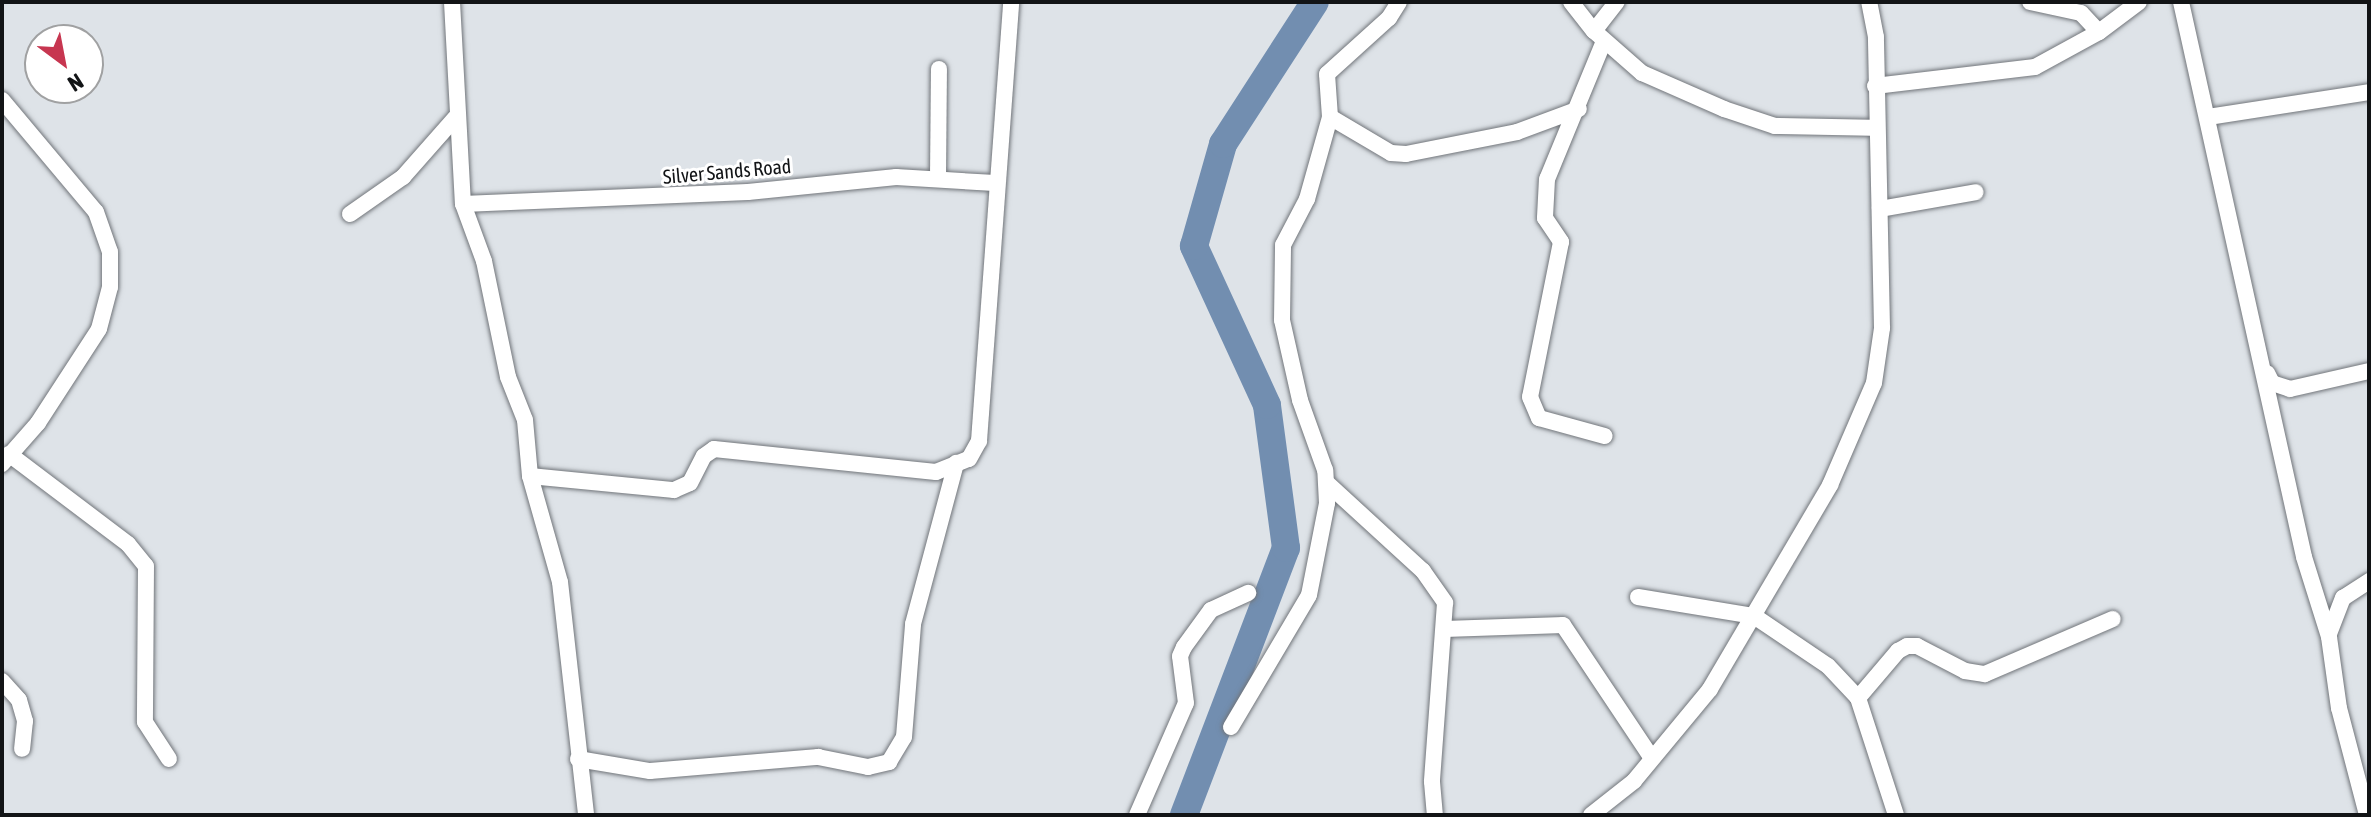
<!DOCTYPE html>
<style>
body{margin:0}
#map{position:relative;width:2371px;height:817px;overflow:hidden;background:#dee3e8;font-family:"Asap Condensed",sans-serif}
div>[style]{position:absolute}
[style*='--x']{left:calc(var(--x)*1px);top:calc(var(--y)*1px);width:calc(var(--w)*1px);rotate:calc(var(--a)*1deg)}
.river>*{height:28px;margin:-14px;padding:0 14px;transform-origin:14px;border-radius:14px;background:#728eb0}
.roads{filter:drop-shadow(0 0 2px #71757a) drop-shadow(0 0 2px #71757a)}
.minor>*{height:16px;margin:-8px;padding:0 8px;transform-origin:8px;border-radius:8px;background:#fff}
span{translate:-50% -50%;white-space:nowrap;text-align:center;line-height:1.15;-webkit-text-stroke:6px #fff;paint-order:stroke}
.street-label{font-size:20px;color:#121416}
.frame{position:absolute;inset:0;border:4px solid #121416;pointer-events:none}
.north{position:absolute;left:24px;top:24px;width:80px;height:80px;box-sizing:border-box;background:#fff;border:2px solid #a0a1a2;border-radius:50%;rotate:148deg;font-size:22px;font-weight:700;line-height:32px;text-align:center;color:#121416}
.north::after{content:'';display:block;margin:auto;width:28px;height:36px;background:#c73650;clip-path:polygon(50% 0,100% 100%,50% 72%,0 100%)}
</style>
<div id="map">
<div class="river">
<div style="--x:1184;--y:815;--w:286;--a:-69.1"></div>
<div style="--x:1286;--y:548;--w:144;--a:-97.6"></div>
<div style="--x:1267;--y:405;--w:175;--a:-114.7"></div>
<div style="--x:1194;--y:246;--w:106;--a:-74.1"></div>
<div style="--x:1223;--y:144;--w:169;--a:-57.1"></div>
</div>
<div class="roads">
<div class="minor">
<div style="--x:452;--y:2;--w:202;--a:86.9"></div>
<div style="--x:463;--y:204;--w:61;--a:69.8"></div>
<div style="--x:484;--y:261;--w:118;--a:78.3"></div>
<div style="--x:508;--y:377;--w:46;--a:68.4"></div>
<div style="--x:525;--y:420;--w:56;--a:84.9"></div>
<div style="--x:530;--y:476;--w:110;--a:74.2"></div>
<div style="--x:560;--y:582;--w:234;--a:83.6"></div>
<div style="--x:1571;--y:2;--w:37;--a:52"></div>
<div style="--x:1594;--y:31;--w:64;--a:41.2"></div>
<div style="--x:1642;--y:73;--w:90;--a:23.7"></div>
<div style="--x:1724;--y:109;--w:54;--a:18.4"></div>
<div style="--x:1775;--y:126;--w:101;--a:1.1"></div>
<div style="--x:2030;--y:2;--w:52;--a:12.2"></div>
<div style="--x:2081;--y:13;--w:26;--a:47"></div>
<div style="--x:2181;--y:2;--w:568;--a:77.5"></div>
<div style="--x:2304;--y:557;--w:84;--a:72.6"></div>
<div style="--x:2329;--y:637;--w:72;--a:82"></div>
<div style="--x:2339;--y:708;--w:111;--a:75.3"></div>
<div style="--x:1594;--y:31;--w:37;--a:-52"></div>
<div style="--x:1604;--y:41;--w:149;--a:112.4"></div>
<div style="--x:1547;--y:179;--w:39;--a:93"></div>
<div style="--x:1545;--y:218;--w:29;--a:56"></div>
<div style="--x:1561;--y:242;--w:158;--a:101.3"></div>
<div style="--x:1530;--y:397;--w:23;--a:67"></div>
<div style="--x:1539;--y:418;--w:68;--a:15.3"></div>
<div style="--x:1875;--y:86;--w:161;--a:-6.8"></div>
<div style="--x:2035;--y:67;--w:73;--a:-28.7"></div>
<div style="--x:2099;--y:32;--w:50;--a:-36.9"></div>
<div style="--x:2;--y:100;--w:146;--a:50"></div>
<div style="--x:96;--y:212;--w:42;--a:70.7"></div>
<div style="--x:110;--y:252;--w:35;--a:90"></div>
<div style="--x:110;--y:287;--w:43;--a:104.7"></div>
<div style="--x:99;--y:329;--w:112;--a:123"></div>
<div style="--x:38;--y:423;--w:55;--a:131.3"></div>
<div style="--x:1330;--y:117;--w:71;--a:30.5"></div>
<div style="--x:1391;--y:153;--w:15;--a:4"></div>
<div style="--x:1406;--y:154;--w:113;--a:-11.2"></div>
<div style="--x:1517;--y:132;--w:66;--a:-20.4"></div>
<div style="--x:2208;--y:117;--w:163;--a:-8.8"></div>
<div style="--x:938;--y:178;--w:109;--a:-89.5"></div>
<div style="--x:463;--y:204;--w:285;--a:-2.4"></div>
<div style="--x:748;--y:192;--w:149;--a:-5.8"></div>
<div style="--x:896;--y:177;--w:99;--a:3.5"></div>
<div style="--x:1880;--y:209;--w:97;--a:-10"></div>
<div style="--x:350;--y:214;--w:65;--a:-34.9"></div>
<div style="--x:403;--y:177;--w:79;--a:-48.6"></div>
<div style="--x:2267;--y:373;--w:11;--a:63"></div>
<div style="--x:2272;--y:383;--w:19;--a:18"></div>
<div style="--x:2290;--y:389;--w:81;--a:-12.8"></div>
<div style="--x:9;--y:454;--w:149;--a:37.1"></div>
<div style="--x:128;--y:544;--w:28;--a:51"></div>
<div style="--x:146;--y:566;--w:156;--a:90.4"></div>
<div style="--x:145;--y:722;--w:44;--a:57"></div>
<div style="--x:530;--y:476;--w:145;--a:5.6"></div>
<div style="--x:674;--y:490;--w:17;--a:-24"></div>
<div style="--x:690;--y:483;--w:30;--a:-63"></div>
<div style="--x:704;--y:456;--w:12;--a:-35"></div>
<div style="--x:714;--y:449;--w:223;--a:5.9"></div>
<div style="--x:936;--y:472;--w:35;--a:-22"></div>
<div style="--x:969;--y:459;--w:21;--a:-61"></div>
<div style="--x:979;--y:441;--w:440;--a:-85.8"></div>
<div style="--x:1328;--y:484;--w:129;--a:42.5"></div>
<div style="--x:1423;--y:571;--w:39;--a:55"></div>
<div style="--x:1445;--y:603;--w:179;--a:94.2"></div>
<div style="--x:1432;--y:782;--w:33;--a:85"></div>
<div style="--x:1638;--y:597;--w:118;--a:9.3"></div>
<div style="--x:1754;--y:616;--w:89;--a:34"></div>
<div style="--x:1828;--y:666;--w:44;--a:46.8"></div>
<div style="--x:1858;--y:698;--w:123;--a:72"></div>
<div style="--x:1445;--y:629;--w:118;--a:-1.9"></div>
<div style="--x:1563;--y:625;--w:159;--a:56.3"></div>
<div style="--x:2329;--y:634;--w:39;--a:-69"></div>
<div style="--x:2343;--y:598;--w:31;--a:-33"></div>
<div style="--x:2;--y:681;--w:25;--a:48"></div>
<div style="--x:19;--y:700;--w:22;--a:74"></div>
<div style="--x:25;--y:721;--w:28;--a:96"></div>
<div style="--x:1858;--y:698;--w:62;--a:-49.6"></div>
<div style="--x:1898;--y:651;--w:10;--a:-29"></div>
<div style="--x:1907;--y:646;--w:10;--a:0"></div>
<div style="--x:1917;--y:646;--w:54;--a:27.5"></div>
<div style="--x:1965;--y:671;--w:20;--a:9"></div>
<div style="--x:1985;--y:674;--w:139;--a:-23.3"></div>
<div style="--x:1231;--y:727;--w:153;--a:-59.4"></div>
<div style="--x:1309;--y:595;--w:94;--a:-78.9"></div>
<div style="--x:1327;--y:503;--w:33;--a:-93"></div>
<div style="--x:1325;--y:470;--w:74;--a:-109.7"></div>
<div style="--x:1300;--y:400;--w:82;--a:-102.7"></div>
<div style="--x:1282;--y:320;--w:75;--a:-89.2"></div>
<div style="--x:1283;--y:245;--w:52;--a:-62.4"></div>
<div style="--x:1307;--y:199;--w:85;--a:-74.3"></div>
<div style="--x:1330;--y:117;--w:43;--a:-94"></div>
<div style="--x:1327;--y:74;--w:84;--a:-42.1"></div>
<div style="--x:1389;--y:18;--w:19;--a:-58"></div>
<div style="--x:578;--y:759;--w:73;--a:9.5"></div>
<div style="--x:650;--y:771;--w:169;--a:-4.8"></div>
<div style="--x:818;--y:757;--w:51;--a:11.3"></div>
<div style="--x:868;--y:767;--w:22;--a:-13"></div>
<div style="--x:889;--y:762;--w:29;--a:-59"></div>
<div style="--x:904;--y:737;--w:113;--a:-85.4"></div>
<div style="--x:913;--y:624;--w:167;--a:-75"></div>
<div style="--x:1137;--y:815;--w:122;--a:-66.4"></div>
<div style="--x:1186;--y:703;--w:47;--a:-97.3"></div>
<div style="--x:1180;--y:656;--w:10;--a:-66"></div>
<div style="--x:1184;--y:647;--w:46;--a:-53.9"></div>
<div style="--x:1211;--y:610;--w:41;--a:-24.7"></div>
<div style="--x:1591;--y:815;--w:55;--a:-38.3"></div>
<div style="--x:1634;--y:781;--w:119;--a:-50.4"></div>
<div style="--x:1710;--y:689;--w:237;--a:-59.5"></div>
<div style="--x:1830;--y:485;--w:111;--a:-66.7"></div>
<div style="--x:1874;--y:383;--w:56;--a:-81.7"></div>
<div style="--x:1882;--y:328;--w:291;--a:-91.2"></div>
<div style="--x:1876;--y:37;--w:36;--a:-101"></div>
</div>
</div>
<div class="street-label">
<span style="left:727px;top:171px;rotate:-5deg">Silver Sands Road</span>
</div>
<div class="frame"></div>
<div class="north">N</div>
</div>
